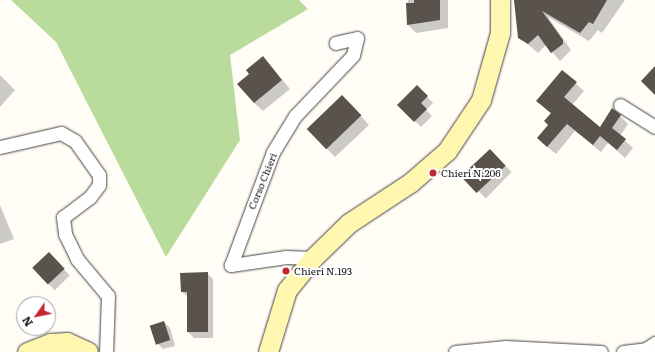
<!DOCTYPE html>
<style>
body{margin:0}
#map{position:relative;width:655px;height:352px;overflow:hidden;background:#fffdf5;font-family:Literata,serif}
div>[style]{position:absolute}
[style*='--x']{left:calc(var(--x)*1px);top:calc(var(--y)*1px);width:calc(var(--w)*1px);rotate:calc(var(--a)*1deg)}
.forest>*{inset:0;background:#b9dc9c}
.shadow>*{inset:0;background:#0003;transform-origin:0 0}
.building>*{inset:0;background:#5a524d;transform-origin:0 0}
.roads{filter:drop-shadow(0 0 1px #444) drop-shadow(0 0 1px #444)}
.street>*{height:13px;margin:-6.5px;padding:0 6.5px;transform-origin:6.5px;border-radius:6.5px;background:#fff}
.secondary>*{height:19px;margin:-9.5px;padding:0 9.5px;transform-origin:9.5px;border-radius:9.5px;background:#fff6b0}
.dots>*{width:11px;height:11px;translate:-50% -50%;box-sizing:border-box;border:2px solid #fff;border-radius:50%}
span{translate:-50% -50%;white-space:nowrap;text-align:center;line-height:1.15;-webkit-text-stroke:4px #fff;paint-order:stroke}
.poi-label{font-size:10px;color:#111}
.left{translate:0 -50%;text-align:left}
.street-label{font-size:10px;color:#111}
.north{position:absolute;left:16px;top:296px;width:40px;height:40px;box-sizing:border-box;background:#fff;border:1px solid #a0a0a0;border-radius:50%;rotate:237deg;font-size:11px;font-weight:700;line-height:16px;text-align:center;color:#111}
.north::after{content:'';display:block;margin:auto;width:14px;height:18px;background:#c4262e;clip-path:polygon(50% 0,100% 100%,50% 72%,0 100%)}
</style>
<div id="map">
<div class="forest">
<div style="clip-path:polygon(11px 0,299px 0,308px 9px,230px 55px,240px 140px,166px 257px,56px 42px)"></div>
</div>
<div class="shadow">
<div style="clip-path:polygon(408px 0,448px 0,448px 28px,416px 33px,408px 25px)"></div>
<div style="clip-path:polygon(514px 0,625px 0,602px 33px,598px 30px,589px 41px,548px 17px,571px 50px,560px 61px,546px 45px,538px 53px,519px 37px)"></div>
<div style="clip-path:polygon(263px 57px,290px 89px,263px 111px,254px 103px,250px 74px)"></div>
<div style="clip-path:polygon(562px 71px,584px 91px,572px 105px,600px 128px,620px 116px,628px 124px,620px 136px,633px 148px,625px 158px,608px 143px,601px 152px,575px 131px,556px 154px,546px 146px,551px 114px,538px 101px)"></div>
<div style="clip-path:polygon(0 75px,15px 90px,0 107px)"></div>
<div style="clip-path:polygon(417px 87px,433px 103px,426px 110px,432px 116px,421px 127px,399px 105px)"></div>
<div style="clip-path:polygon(351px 105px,369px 125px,335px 157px,308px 129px)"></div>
<div style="left:490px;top:151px;width:30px;height:37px;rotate:44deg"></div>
<div style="clip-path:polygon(0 205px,14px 239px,0 244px)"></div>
<div style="left:49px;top:254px;width:30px;height:21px;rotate:46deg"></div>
<div style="clip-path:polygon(207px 273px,213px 279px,213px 338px,194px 338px,188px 332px,188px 297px,182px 292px)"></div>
<div style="clip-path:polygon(164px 322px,170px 328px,175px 346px,163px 349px,157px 343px)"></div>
</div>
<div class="building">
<div style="clip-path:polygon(414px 0,440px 0,440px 20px,407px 25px,406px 3px,414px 3px)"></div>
<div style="clip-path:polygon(514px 0,607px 0,593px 24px,589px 22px,580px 33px,542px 11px,563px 40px,563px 44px,551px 53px,538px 35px,528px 44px,518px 38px)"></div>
<div style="clip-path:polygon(263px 56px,282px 80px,254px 103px,237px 84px,249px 74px,246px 70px)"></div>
<div style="clip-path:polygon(655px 66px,655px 95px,641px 81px)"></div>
<div style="clip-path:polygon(562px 70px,577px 82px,564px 97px,600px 127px,612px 108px,621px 115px,612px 128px,626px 139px,617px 150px,600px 136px,593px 145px,567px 124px,547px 147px,537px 138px,548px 125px,544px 121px,551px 113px,536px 101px)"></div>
<div style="clip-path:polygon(417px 85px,428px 96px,421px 103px,427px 109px,414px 122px,397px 105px)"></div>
<div style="left:342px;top:95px;width:28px;height:49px;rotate:46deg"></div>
<div style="left:490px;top:149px;width:23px;height:40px;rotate:47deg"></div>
<div style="left:49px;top:252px;width:23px;height:23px;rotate:47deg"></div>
<div style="clip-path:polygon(208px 272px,208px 332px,187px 332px,187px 292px,181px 292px,180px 273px)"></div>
<div style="left:164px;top:321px;width:20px;height:15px;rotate:72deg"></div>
</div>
<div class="roads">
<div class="street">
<div style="--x:620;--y:105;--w:41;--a:32.2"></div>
<div style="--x:0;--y:147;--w:63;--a:-12.9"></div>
<div style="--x:61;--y:133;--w:16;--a:30"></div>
<div style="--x:75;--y:141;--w:42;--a:54.8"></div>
<div style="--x:99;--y:175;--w:10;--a:90"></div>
<div style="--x:99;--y:185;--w:15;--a:127"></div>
<div style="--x:90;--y:197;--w:34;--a:143"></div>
<div style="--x:63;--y:217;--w:17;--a:83"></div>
<div style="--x:65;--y:234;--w:28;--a:64"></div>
<div style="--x:77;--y:259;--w:48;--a:50"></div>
<div style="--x:108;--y:296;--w:56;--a:92"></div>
<div style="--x:313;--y:258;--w:27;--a:-178"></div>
<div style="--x:286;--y:257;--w:56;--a:171.7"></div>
<div style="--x:231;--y:265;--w:121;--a:-69.6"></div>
<div style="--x:273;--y:152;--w:42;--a:-58.6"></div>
<div style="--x:295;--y:116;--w:84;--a:-46.4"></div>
<div style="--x:353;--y:55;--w:17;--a:-77"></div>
<div style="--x:357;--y:38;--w:22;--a:167"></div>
<div style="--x:455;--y:352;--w:51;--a:-5.6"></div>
<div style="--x:506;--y:347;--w:95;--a:3"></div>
<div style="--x:623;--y:352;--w:23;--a:-7"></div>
<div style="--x:646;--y:349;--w:11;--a:-34"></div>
</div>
<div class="secondary">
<div style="--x:27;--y:352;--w:26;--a:-21"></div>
<div style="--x:51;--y:343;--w:16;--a:-4"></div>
<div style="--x:67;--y:342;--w:23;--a:25"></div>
<div style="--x:268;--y:352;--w:65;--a:-73"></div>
<div style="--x:287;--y:290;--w:41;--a:-50.9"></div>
<div style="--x:313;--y:258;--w:50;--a:-44.2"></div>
<div style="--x:349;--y:223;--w:73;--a:-33.3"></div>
<div style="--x:410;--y:183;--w:49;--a:-40.9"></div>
<div style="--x:447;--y:151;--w:61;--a:-56.3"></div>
<div style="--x:481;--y:100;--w:70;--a:-74.2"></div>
<div style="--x:500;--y:33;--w:33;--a:-90"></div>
</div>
</div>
<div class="dots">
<div style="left:433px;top:173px;background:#c4262e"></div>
<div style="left:286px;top:271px;background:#c4262e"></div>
</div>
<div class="poi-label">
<span class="left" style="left:441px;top:173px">Chieri N.206</span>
<span class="left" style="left:294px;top:271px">Chieri N.193</span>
</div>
<div class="street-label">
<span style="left:262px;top:181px;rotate:-68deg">Corso Chieri</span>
</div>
<div class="north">N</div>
</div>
